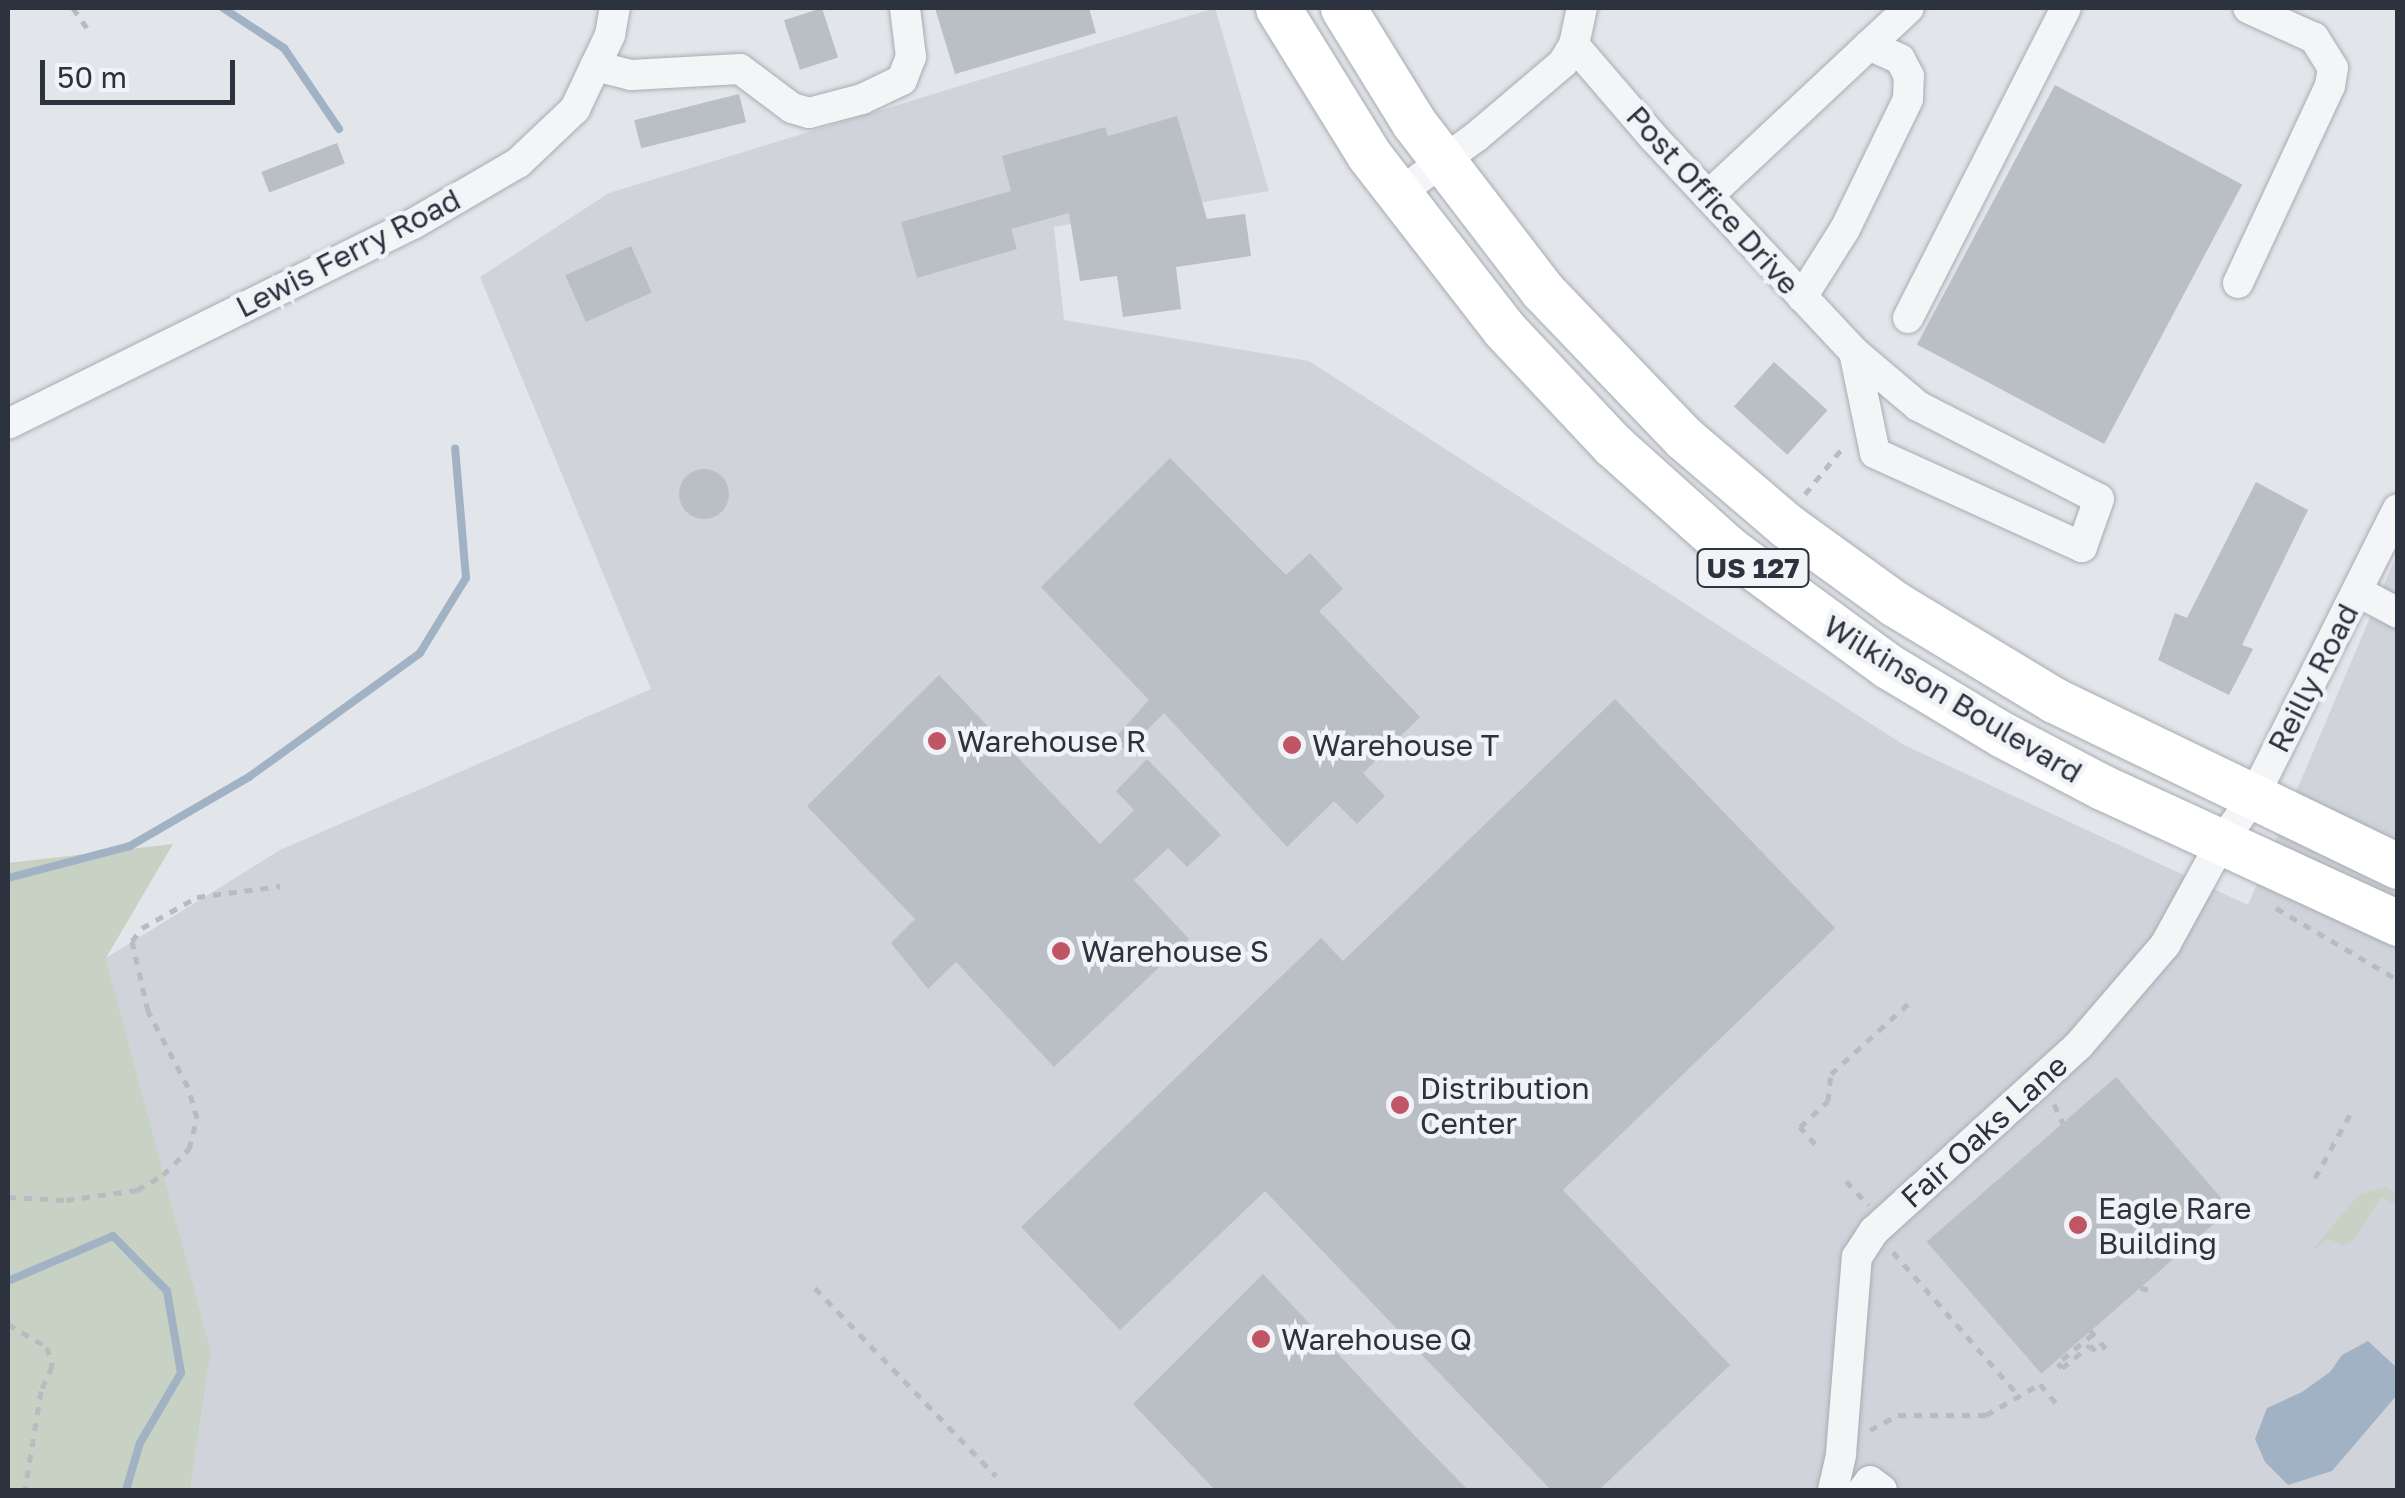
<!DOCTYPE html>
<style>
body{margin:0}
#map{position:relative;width:2405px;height:1498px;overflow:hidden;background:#e2e5e9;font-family:"Golos Text",sans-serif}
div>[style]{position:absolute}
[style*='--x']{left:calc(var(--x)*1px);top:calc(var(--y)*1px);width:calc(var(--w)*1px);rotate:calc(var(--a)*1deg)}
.built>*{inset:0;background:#d0d4da}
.green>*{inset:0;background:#c7d2c4}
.water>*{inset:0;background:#a1b2c5}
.stream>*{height:8px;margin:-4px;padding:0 4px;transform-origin:4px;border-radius:4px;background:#a1b2c5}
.building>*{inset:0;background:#babec5;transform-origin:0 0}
.round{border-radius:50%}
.path>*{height:5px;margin-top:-2.5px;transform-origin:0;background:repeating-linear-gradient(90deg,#b8bbc0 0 8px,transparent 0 16px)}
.roads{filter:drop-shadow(0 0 2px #a8acb3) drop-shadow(0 0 2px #a8acb3)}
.minor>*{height:30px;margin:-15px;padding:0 15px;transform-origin:15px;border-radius:15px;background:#f4f5f7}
.highway>*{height:45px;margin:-22.5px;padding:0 22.5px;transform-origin:22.5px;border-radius:22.5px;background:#fff}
.dots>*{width:28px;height:28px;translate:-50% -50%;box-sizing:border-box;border:5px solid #f1f3f6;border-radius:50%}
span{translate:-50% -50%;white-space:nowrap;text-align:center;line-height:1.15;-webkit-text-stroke:9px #f1f3f6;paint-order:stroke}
.shield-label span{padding:2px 8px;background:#f1f3f6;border:2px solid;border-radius:8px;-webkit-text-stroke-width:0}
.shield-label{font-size:28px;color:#2c333f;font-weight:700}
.street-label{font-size:30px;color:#2c333f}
.poi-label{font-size:30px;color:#2c333f}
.left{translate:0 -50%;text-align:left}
.frame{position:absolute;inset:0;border:10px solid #2c333f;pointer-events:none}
.scale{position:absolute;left:40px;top:60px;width:195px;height:45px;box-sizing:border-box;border:5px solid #2c333f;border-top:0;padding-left:12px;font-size:30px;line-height:35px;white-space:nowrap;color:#2c333f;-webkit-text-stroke:8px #f1f3f6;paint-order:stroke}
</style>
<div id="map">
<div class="built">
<div style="clip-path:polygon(1215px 8px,1269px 191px,1054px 227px,1064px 320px,1309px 361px,1904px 745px,2248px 905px,2397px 554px,2397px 1490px,190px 1490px,211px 1351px,106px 958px,280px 850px,651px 689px,480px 277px,609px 193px)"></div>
</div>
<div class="green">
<div style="clip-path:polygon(173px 844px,106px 958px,211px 1351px,190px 1490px,8px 1490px,8px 863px)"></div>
<div style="clip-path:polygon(2386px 1187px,2397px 1195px,2397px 1205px,2381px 1197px,2352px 1242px,2343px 1245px,2328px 1239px,2311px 1252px,2358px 1195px)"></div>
</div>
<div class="water">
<div style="clip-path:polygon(2368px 1341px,2397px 1368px,2397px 1395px,2332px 1471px,2288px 1485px,2265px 1462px,2255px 1439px,2267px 1408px,2302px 1392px,2330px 1372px,2342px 1355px)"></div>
</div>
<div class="stream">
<div style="--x:223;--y:8;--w:73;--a:33.3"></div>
<div style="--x:284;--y:48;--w:98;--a:55.8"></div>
<div style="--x:8;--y:878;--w:126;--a:-14.7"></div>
<div style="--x:130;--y:846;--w:138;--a:-30.1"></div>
<div style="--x:249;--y:777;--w:211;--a:-35.9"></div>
<div style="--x:420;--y:653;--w:88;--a:-58.5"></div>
<div style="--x:466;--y:578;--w:130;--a:-94.8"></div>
<div style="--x:8;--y:1281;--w:114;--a:-23.2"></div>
<div style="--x:113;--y:1236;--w:77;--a:45.5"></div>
<div style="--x:167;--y:1291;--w:83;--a:80.3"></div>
<div style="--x:181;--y:1373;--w:81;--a:120.4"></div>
<div style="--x:140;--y:1443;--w:49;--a:106.6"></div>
</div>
<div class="building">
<div style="left:822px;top:8px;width:52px;height:40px;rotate:72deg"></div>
<div style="clip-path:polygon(935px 8px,1089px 8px,1096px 33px,955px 74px)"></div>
<div style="left:2055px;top:85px;width:212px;height:294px;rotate:28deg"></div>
<div style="left:739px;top:94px;width:29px;height:108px;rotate:76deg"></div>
<div style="clip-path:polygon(1177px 116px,1207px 219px,1245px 214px,1251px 256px,1176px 267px,1181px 309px,1123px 317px,1117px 276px,1080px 281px,1069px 213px,1011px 229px,1017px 249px,917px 278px,901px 222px,1011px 191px,1002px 156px,1105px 127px,1108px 136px)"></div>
<div style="left:337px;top:143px;width:22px;height:81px;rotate:69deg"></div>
<div style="left:631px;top:246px;width:51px;height:72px;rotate:66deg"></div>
<div style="left:1774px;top:362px;width:72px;height:60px;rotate:42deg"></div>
<div style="clip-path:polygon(1170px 458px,1286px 575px,1310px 553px,1343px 589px,1319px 611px,1420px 717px,1363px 773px,1385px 796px,1357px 824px,1334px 801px,1287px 847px,1164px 713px,1126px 751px,1114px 739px,1149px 700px,1041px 587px)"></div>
<div class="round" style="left:679px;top:469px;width:50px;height:50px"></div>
<div style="clip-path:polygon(2256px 482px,2308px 510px,2242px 645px,2253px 649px,2229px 695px,2158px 660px,2175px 613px,2187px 618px)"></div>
<div style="clip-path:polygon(939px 675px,1100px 844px,1134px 810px,1116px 791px,1147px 759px,1221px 835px,1187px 867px,1168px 848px,1134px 880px,1189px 939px,1054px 1067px,956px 962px,928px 989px,891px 943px,915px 919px,807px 806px)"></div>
<div style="clip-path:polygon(1615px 699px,1835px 928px,1563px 1190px,1730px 1365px,1599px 1490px,1551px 1490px,1265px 1191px,1120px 1330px,1021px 1227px,1321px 938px,1343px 961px)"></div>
<div style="left:2116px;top:1077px;width:175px;height:251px;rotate:49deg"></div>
<div style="clip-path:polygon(1263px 1274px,1416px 1437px,1468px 1490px,1215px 1490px,1133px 1404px)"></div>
</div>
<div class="path">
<div style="--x:73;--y:8;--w:29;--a:55"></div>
<div style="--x:1805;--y:494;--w:63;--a:-50.8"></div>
<div style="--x:2276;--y:908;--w:142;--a:30.5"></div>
<div style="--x:2054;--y:1104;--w:21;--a:65"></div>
<div style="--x:1815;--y:1144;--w:23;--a:-131"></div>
<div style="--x:1800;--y:1127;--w:38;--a:-43"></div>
<div style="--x:1828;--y:1101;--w:27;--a:-84"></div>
<div style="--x:1831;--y:1074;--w:105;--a:-42.3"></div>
<div style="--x:2315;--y:1178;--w:79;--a:-61.2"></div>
<div style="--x:1846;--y:1181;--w:33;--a:47"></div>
<div style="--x:8;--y:1197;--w:58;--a:3"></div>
<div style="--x:66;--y:1200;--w:72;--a:-8"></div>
<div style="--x:137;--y:1190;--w:30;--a:-30"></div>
<div style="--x:163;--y:1175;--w:37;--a:-45"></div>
<div style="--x:189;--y:1149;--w:32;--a:-76"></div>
<div style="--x:197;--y:1118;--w:32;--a:-106"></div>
<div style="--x:188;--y:1087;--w:86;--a:-117.8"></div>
<div style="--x:148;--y:1011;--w:72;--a:-102.9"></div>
<div style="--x:132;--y:941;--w:16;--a:-52"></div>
<div style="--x:142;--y:928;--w:63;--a:-29.4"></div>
<div style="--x:197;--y:897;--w:84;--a:-7.5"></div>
<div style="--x:1893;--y:1252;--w:193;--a:48.8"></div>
<div style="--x:815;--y:1288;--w:261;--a:46.1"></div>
<div style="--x:2140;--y:1288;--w:13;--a:9"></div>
<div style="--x:8;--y:1324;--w:45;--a:30.5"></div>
<div style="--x:47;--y:1347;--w:20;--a:75"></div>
<div style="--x:52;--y:1366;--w:27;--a:114"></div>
<div style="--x:41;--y:1391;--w:100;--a:99.2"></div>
<div style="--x:2090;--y:1330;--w:25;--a:50"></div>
<div style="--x:2093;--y:1334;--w:45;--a:140.4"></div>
<div style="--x:2058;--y:1363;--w:6;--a:51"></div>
<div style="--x:2062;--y:1368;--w:36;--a:-39"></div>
<div style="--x:2090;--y:1345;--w:13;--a:48"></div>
<div style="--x:1870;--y:1430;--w:32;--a:-28"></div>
<div style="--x:1898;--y:1415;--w:88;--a:0"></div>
<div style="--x:1986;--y:1415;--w:62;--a:-29.9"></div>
<div style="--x:2040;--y:1384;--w:25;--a:50"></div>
</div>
<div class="roads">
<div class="minor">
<div style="--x:1574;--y:45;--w:123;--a:49.3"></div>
<div style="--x:1654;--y:138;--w:293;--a:46.9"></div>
<div style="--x:1854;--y:352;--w:84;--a:40.2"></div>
<div style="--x:1918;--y:406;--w:203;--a:27.2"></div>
<div style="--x:2099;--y:499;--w:51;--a:109.5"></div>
<div style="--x:2082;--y:547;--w:227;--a:-155.6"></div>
<div style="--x:1875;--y:453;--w:103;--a:-101.7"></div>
<div style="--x:595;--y:66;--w:37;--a:14"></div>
<div style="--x:631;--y:75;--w:109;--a:-3.2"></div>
<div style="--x:740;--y:69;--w:65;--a:36.9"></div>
<div style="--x:792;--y:108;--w:18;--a:16"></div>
<div style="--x:809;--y:113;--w:55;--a:-14.8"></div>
<div style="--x:862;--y:99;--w:44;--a:-25.4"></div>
<div style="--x:902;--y:80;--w:25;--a:-69"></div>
<div style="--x:911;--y:57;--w:49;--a:-97"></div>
<div style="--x:1398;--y:194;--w:97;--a:-36.2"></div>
<div style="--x:1476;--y:137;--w:114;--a:-40.4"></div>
<div style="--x:1563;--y:63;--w:21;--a:-59"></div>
<div style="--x:1574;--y:45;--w:38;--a:-78"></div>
<div style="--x:1708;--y:196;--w:275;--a:-43.1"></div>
<div style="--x:2238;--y:283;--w:217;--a:-65"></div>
<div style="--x:2330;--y:86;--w:18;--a:-81"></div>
<div style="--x:2333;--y:68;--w:36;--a:-122"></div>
<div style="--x:2314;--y:38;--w:72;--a:-155.6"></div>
<div style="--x:1802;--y:297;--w:80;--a:-57.7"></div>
<div style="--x:1845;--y:229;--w:144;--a:-64.1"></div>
<div style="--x:1908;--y:99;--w:23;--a:-88"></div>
<div style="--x:1909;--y:76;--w:19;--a:-118"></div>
<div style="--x:1900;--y:59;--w:34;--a:-156"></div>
<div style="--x:1908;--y:318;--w:348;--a:-63"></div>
<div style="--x:8;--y:424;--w:452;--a:-26.3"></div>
<div style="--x:413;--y:224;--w:121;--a:-30.2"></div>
<div style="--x:518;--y:163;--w:79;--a:-43.5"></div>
<div style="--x:575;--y:109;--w:82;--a:-64.7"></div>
<div style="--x:610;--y:35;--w:27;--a:-80"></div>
<div style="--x:2357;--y:591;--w:47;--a:28.2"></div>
<div style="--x:1833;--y:1490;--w:37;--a:-77"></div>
<div style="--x:1841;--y:1454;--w:198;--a:-85.4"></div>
<div style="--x:1857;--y:1257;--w:31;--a:-57"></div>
<div style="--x:1874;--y:1231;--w:277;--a:-42.2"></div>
<div style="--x:2079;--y:1045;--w:132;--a:-49.3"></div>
<div style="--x:2165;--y:945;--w:116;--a:-61.2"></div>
<div style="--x:2221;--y:843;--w:55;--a:-54.6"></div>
<div style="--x:2253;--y:798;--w:323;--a:-63.4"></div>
<div style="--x:1863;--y:1490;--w:11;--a:-52"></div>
<div style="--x:1870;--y:1481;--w:15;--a:37"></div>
</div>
<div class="highway">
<div style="--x:1278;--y:8;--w:173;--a:58.2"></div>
<div style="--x:1369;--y:155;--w:220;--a:52.2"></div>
<div style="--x:1504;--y:329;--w:159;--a:46.8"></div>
<div style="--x:1613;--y:445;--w:157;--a:41.9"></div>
<div style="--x:1730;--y:550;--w:196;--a:36.3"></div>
<div style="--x:1888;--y:666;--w:134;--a:31"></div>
<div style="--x:2003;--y:735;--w:112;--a:27.7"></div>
<div style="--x:2102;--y:787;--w:326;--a:24.7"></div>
<div style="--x:1343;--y:8;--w:135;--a:58.3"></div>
<div style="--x:1414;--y:123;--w:210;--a:52.5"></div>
<div style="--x:1542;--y:290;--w:205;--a:46.2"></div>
<div style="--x:1684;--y:438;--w:135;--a:40.5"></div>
<div style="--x:1787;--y:526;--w:133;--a:35.8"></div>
<div style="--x:1895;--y:604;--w:186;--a:31.1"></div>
<div style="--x:2054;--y:700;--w:382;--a:25.8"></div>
</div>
</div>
<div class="dots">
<div style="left:937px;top:741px;background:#c05565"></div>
<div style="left:1292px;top:745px;background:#c05565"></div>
<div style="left:1061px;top:951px;background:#c05565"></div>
<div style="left:1400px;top:1105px;background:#c05565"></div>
<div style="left:2078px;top:1225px;background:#c05565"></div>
<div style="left:1261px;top:1339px;background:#c05565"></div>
</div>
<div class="shield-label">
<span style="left:1753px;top:568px">US 127</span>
</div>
<div class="street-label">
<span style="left:1713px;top:200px;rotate:48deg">Post Office Drive</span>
<span style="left:348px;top:253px;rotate:-27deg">Lewis Ferry Road</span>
<span style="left:2313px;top:678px;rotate:-63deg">Reilly Road</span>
<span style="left:1953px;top:699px;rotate:31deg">Wilkinson Boulevard</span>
<span style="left:1984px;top:1131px;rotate:-42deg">Fair Oaks Lane</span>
</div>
<div class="poi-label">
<span class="left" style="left:957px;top:741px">Warehouse R</span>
<span class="left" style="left:1312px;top:745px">Warehouse T</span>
<span class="left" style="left:1081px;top:951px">Warehouse S</span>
<span class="left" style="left:1420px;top:1105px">Distribution<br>Center</span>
<span class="left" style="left:2098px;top:1225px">Eagle Rare<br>Building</span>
<span class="left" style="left:1281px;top:1339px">Warehouse Q</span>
</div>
<div class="frame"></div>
<div class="scale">50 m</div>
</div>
